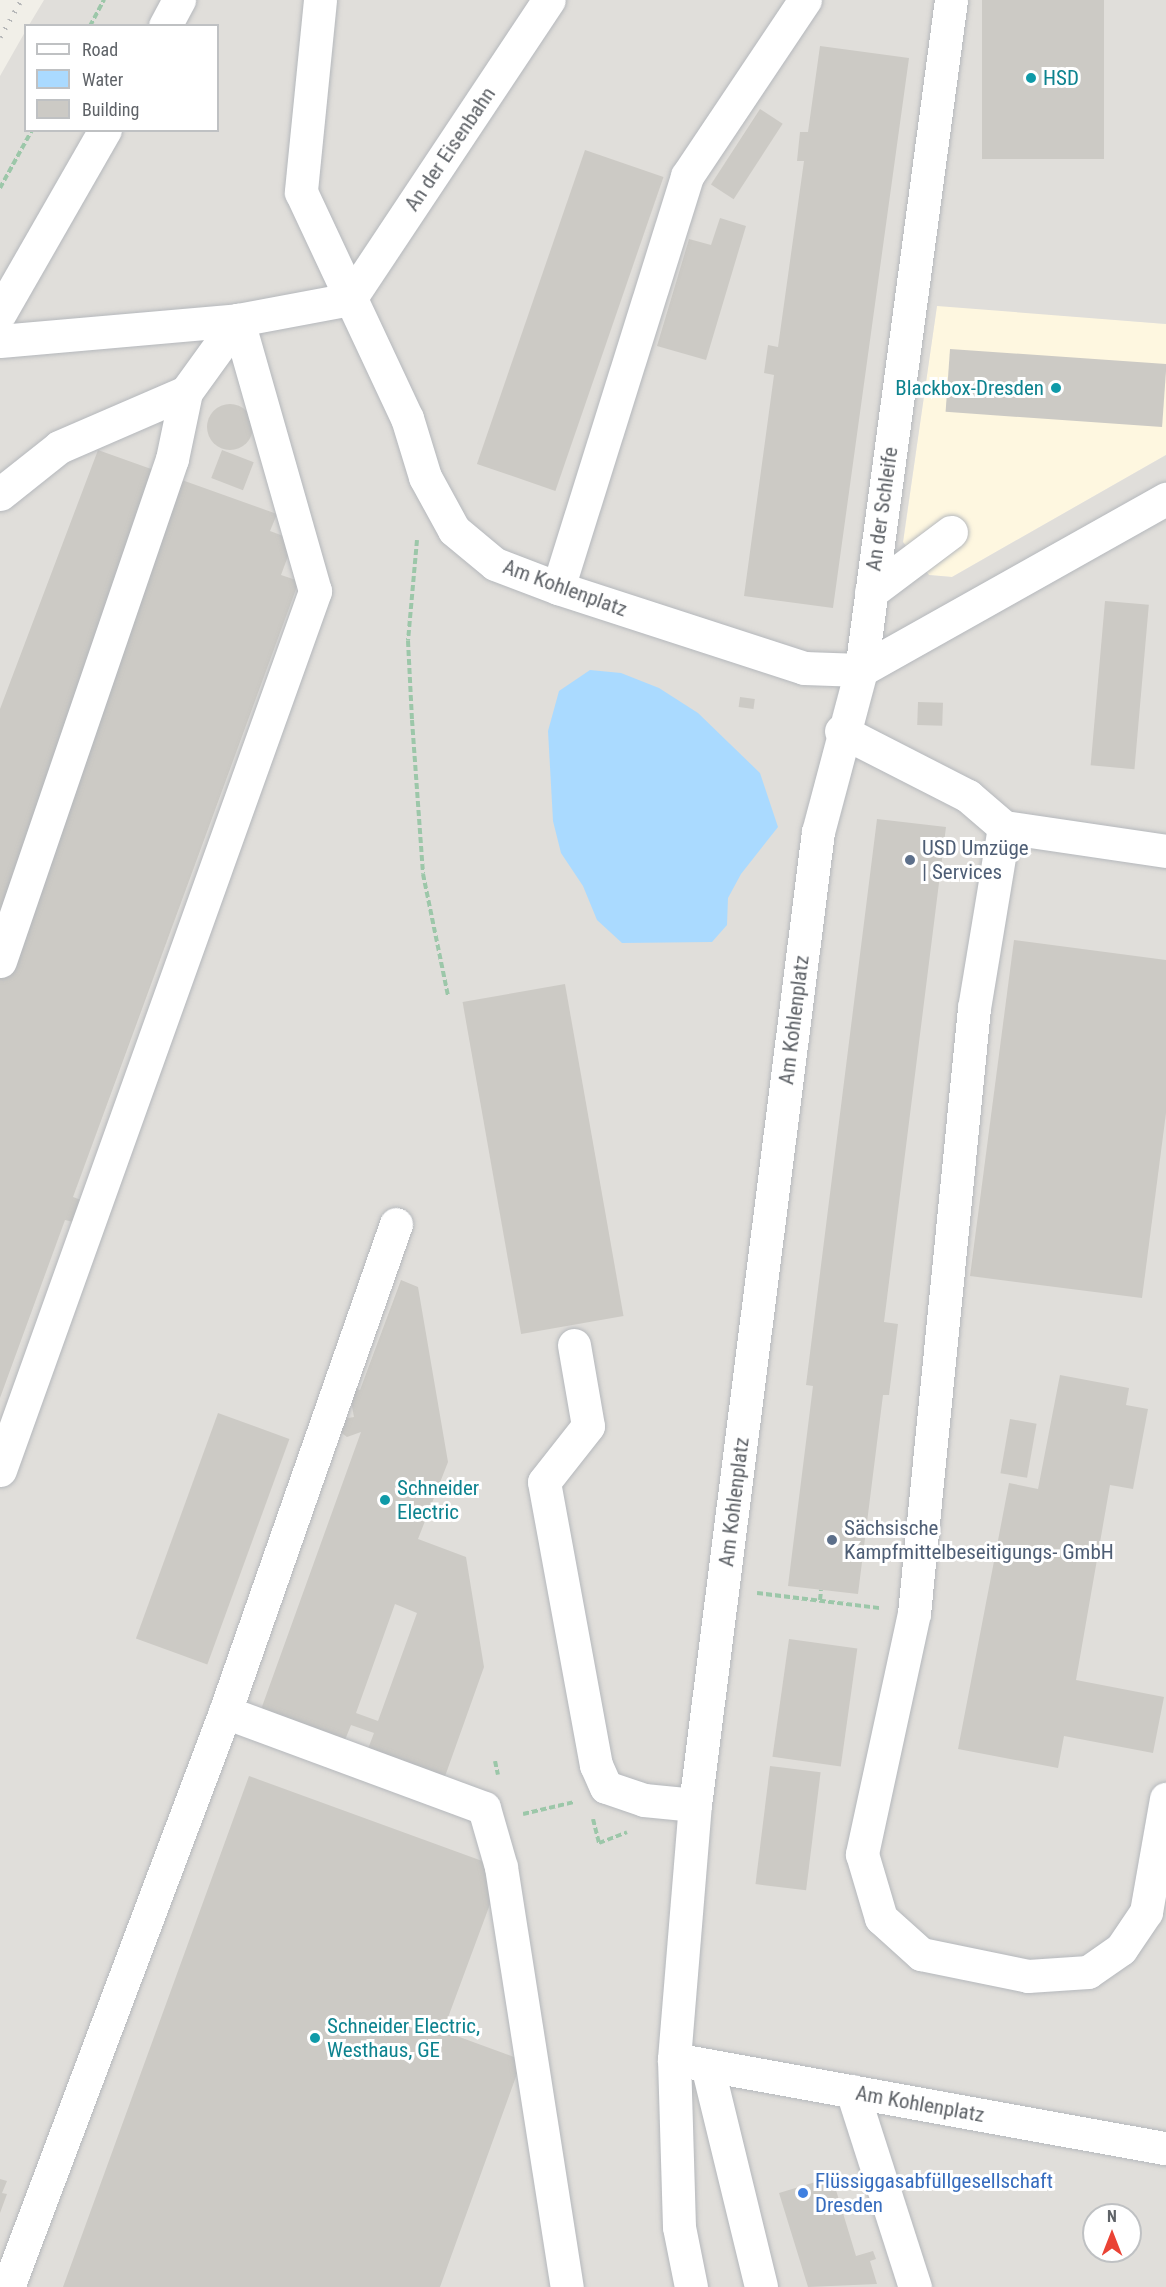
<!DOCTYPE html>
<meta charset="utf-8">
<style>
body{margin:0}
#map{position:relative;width:1166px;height:2287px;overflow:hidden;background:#f1efe8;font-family:"Roboto Condensed",sans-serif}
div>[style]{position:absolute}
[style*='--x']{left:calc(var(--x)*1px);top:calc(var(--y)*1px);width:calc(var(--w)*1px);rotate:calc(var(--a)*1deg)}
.commercial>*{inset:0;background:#fef7e0}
.industrial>*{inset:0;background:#e0deda}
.water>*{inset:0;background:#aadaff}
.building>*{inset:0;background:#cccac5;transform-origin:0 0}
.round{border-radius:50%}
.path>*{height:4px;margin-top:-2px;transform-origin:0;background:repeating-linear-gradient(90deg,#9cc7a9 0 6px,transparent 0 9px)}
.roads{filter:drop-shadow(0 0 2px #b5b8bc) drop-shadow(0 0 2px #b5b8bc)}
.minor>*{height:33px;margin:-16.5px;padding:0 16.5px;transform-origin:16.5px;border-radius:16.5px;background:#fff}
.rail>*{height:4.5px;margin-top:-2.25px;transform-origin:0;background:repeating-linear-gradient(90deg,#b6b7b8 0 1.5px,transparent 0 9.5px)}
.dots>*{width:16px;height:16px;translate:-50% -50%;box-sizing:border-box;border:3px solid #fff;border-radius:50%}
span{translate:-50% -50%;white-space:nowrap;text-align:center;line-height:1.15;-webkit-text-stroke:6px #fff;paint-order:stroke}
.culture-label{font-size:21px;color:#0d838f}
.left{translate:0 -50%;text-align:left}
.right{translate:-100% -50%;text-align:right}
.street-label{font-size:21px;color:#5f6368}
.service-label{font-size:21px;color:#4e5e75}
.shop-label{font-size:21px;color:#366cbe}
.legend{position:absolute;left:24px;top:24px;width:195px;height:108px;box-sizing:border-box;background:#fff;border:2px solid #bfc1c3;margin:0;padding:8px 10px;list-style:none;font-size:18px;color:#5f6368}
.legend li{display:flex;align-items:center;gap:12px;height:30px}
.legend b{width:30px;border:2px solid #bfc1c3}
.north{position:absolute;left:1082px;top:2203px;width:60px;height:60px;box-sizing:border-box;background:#fff;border:2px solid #bfc1c3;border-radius:50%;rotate:0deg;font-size:16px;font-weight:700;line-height:24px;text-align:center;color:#5f6368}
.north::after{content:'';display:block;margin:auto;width:21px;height:27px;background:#ea4335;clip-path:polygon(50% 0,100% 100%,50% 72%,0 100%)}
</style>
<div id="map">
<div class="commercial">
<div style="clip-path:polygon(937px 305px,1166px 324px,1166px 455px,952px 577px,929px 575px,903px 543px)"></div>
</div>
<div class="industrial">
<div style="clip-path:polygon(evenodd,44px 0,1166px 0,1166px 324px,937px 306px,903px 542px,929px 575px,952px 577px,1166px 455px,1166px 2287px,0 2287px,0 76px,25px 32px,26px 130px,218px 130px,218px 26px,29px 25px,44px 0,1094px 2215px,1130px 2215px,1130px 2251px,1094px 2251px,1094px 2215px)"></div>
</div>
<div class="water">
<div style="clip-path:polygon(590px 670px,621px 673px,659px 688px,698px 713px,760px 773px,778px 827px,741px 874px,728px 898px,727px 925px,712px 942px,622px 943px,597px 920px,583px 886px,561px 853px,553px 821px,548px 731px,559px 691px)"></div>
</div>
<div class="building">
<div style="left:982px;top:0;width:122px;height:159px"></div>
<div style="clip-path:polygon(820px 46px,909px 58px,833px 608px,744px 596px,774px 375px,764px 373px,768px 345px,778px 347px,804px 161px,797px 161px,800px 132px,808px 132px)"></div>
<div style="left:760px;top:109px;width:27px;height:90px;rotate:33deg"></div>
<div style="left:585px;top:150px;width:83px;height:332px;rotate:19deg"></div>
<div style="clip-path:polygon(720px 218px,746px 226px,706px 360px,657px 346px,689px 239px,711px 245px)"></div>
<div style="left:950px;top:349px;width:217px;height:63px;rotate:4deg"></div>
<div class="round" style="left:207px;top:404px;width:46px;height:46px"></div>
<div style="clip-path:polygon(98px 450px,277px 514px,270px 531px,294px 540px,281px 575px,299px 581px,73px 1197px,81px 1200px,73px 1222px,65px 1220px,0 1398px,0 709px)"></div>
<div style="left:222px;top:450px;width:34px;height:30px;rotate:21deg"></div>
<div style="left:1105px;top:601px;width:44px;height:165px;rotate:5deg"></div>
<div style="left:740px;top:697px;width:15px;height:10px;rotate:8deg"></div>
<div style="left:918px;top:702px;width:25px;height:23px;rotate:2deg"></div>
<div style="clip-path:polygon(877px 819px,946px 827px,884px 1322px,898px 1324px,889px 1395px,883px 1395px,858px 1594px,788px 1586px,813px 1386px,806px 1385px)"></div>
<div style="clip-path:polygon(1014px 940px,1166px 960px,1166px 1113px,1142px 1298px,970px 1276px)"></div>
<div style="left:565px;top:984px;width:337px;height:104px;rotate:80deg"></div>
<div style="clip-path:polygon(evenodd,401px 1280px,418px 1287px,448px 1462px,418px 1539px,466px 1557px,484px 1667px,443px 1782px,366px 1754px,374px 1733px,351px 1725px,343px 1745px,259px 1715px,361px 1432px,347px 1437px,340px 1432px,343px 1419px,354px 1417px,348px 1385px,360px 1390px,401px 1280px,395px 1604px,417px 1613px,378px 1721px,356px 1713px,395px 1604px)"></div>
<div style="clip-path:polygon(1060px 1375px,1129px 1388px,1126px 1405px,1148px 1409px,1133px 1489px,1110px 1485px,1076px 1680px,1164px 1697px,1153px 1753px,1064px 1736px,1058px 1768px,958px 1749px,1009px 1483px,1038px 1489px)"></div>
<div style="left:218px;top:1413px;width:76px;height:240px;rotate:20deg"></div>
<div style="left:1010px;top:1419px;width:27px;height:55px;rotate:10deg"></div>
<div style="left:789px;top:1639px;width:69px;height:119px;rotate:8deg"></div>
<div style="left:770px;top:1766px;width:51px;height:119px;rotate:7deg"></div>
<div style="clip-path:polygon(249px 1776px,485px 1862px,496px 1888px,443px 2031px,522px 2060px,440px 2287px,63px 2287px)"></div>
<div style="clip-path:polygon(832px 2177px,856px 2256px,873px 2251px,876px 2259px,870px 2261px,877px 2284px,808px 2287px,779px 2193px)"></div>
<div style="clip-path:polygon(0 2179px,7px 2181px,2px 2193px,7px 2194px,0 2213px)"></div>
</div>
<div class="path">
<div style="--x:90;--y:26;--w:30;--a:-62"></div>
<div style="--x:0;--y:188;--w:66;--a:-61.1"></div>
<div style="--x:417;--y:540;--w:101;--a:95.1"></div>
<div style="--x:408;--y:641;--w:79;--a:87.1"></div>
<div style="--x:412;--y:720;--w:154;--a:85.9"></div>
<div style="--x:423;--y:874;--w:125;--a:78.4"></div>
<div style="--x:757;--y:1593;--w:124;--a:7"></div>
<div style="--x:820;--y:1600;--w:10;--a:-84"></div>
<div style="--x:495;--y:1761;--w:14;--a:78"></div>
<div style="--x:523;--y:1814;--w:52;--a:-13.2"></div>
<div style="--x:593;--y:1819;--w:25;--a:76"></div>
<div style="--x:599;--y:1843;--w:30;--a:-21"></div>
</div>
<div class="roads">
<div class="minor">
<div style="--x:320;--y:0;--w:193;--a:95.7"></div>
<div style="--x:301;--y:192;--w:250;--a:64.9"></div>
<div style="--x:407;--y:418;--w:62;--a:73"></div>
<div style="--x:425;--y:477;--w:60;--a:61.3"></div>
<div style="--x:454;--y:530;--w:53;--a:39.7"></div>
<div style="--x:495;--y:564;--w:67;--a:20.9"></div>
<div style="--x:558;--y:588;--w:259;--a:18"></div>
<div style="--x:804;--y:668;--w:57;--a:2"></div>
<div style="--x:165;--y:26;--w:30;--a:-62"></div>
<div style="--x:0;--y:313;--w:211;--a:-60.2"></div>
<div style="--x:0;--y:341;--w:239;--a:-5"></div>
<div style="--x:238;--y:320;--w:114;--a:-10.6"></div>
<div style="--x:350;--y:299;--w:359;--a:-56.4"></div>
<div style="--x:0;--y:494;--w:75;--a:-38.5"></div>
<div style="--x:59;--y:447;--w:138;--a:-23.4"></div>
<div style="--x:186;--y:392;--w:89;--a:-54.2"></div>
<div style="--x:558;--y:588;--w:432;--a:-72.6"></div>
<div style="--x:687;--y:176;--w:212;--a:-56.2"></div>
<div style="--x:871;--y:592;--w:100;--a:-36.9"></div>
<div style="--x:861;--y:670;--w:350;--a:-29.3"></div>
<div style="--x:841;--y:731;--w:143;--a:27.1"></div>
<div style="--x:968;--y:796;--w:48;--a:40.7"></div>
<div style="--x:1004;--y:827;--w:164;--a:8.4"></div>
<div style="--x:1004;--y:827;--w:183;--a:99.4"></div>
<div style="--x:974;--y:1008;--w:608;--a:95.66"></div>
<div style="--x:914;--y:1613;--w:247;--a:102.2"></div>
<div style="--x:862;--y:1854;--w:67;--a:73.5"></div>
<div style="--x:881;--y:1918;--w:54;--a:42"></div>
<div style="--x:921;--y:1954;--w:109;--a:11.6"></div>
<div style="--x:1028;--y:1976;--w:60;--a:-3.8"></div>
<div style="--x:1088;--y:1972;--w:40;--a:-34.9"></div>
<div style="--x:1121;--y:1949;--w:45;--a:-56"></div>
<div style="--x:1146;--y:1912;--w:115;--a:-80"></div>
<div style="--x:0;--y:961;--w:531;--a:-71.09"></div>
<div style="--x:172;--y:459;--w:68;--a:-78.2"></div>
<div style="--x:574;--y:1345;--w:82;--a:80.2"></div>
<div style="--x:588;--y:1426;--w:71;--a:128.2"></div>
<div style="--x:544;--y:1482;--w:288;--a:79.6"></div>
<div style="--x:596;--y:1765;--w:24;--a:66"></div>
<div style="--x:606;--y:1787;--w:40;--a:18.9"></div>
<div style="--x:644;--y:1800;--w:51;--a:5.6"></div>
<div style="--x:0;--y:1470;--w:934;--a:-70.28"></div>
<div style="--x:315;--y:591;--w:282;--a:-105.9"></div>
<div style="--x:225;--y:1712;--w:276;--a:20.3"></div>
<div style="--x:484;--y:1808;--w:61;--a:73.9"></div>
<div style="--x:501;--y:1867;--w:425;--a:81.1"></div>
<div style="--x:674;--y:2059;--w:500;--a:10.3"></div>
<div style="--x:707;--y:2065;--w:228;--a:76.3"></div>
<div style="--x:852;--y:2091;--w:206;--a:72.2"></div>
<div style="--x:8;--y:2287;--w:615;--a:-69.32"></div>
<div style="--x:225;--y:1712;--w:517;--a:-70.69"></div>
<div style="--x:691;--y:2287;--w:61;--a:-101.3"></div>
<div style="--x:679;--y:2227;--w:168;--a:-91.7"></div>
<div style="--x:674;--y:2059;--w:255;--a:-85.3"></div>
<div style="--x:695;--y:1805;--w:981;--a:-82.8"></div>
<div style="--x:818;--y:832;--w:168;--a:-75.1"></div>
<div style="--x:861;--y:670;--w:676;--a:-82.35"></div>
</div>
</div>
<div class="rail">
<div style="--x:0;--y:37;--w:43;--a:-60.4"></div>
</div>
<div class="dots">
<div style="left:1031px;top:78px;background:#0f9aa8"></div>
<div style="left:1056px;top:388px;background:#0f9aa8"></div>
<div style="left:910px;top:860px;background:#5c6f8a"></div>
<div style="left:385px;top:1500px;background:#0f9aa8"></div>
<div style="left:832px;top:1540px;background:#5c6f8a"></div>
<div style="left:315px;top:2038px;background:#0f9aa8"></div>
<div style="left:803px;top:2193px;background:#3f7fe0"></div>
</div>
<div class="culture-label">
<span class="left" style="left:1043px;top:78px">HSD</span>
<span class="right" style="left:1044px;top:388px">Blackbox-Dresden</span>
<span class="left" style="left:397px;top:1500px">Schneider<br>Electric</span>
<span class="left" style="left:327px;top:2038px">Schneider Electric,<br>Westhaus, GE</span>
</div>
<div class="street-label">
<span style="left:450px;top:149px;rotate:-56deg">An der Eisenbahn</span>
<span style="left:882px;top:509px;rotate:-82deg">An der Schleife</span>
<span style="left:565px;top:588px;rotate:20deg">Am Kohlenplatz</span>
<span style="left:794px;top:1020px;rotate:-83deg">Am Kohlenplatz</span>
<span style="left:734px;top:1502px;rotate:-83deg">Am Kohlenplatz</span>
<span style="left:920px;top:2104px;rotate:10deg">Am Kohlenplatz</span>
</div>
<div class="service-label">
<span class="left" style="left:922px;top:860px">USD Umzüge<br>| Services</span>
<span class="left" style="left:844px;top:1540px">Sächsische<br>Kampfmittelbeseitigungs- GmbH</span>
</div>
<div class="shop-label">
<span class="left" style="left:815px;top:2193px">Flüssiggasabfüllgesellschaft<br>Dresden</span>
</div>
<ul class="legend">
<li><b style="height:8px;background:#fff"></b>Road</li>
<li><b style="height:16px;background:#aadaff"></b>Water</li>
<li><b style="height:16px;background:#cccac5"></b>Building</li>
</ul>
<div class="north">N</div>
</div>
